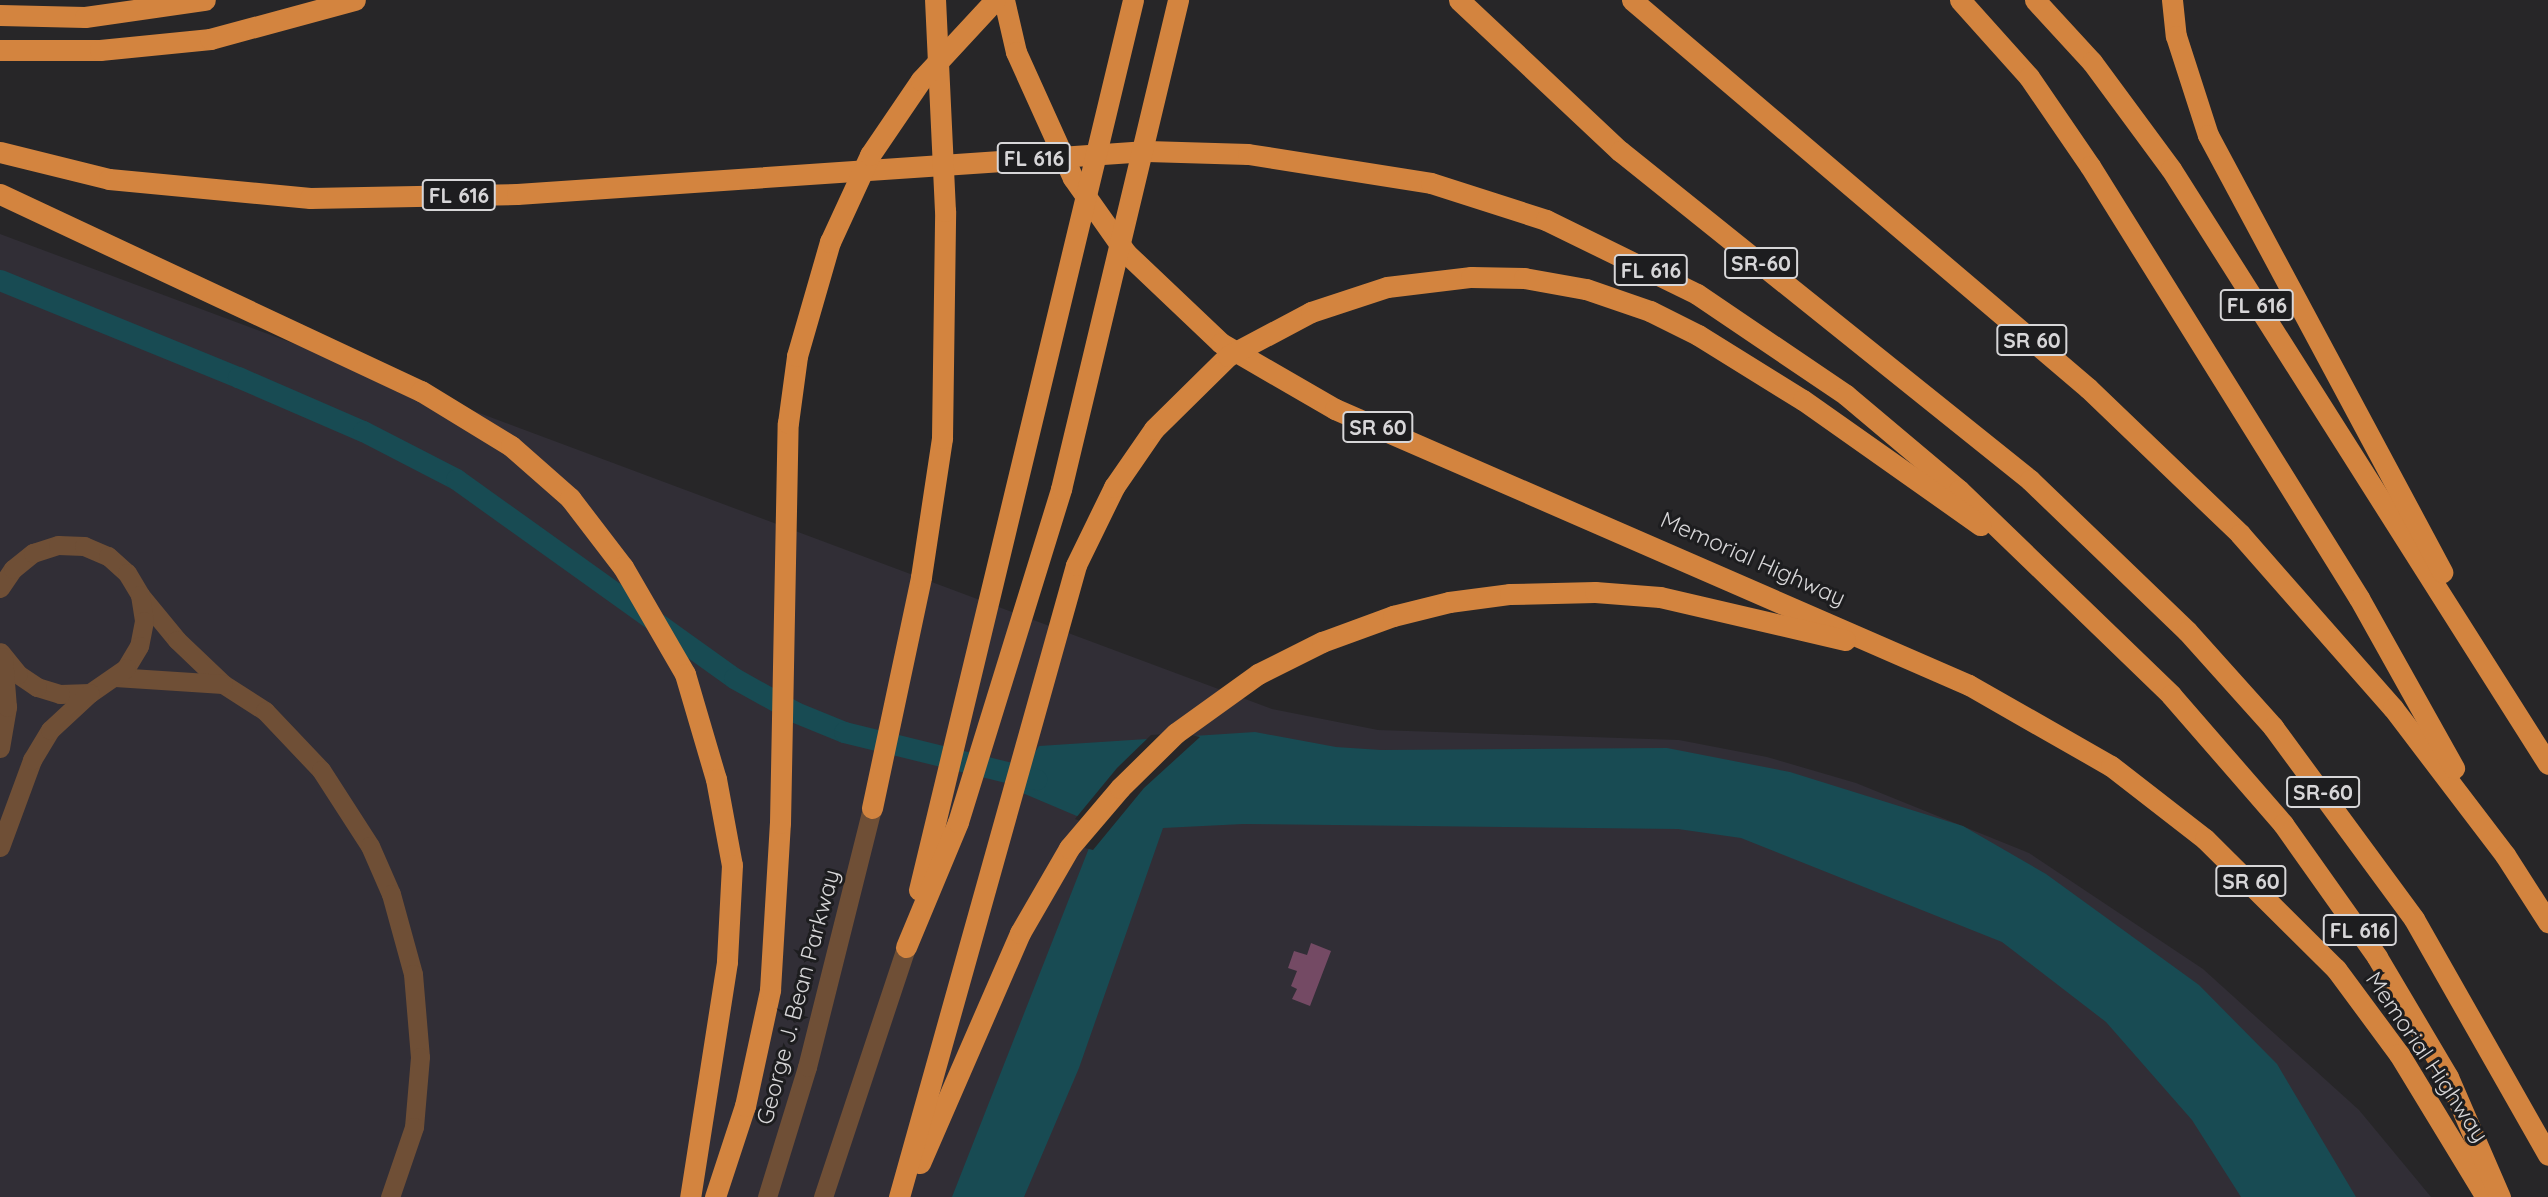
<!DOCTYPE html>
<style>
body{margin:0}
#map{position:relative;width:2548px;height:1197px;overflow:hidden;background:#272628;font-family:Quicksand,sans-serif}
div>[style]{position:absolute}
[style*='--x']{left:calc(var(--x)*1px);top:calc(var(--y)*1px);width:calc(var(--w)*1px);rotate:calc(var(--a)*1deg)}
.built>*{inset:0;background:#312e36}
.water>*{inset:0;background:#184b53}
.pier>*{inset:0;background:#272628}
.canal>*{height:21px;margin:-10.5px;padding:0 10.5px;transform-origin:10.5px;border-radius:10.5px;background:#184b53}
.building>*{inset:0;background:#744a64}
.minor>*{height:19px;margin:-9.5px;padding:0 9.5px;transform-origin:9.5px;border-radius:9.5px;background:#6f4f36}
.tertiary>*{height:19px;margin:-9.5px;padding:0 9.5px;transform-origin:9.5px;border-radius:9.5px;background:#6f4f36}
.motorway>*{height:21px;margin:-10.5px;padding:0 10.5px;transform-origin:10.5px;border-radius:10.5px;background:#d3843f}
span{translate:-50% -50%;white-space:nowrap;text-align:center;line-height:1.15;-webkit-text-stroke:6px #1d1d1f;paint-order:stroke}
.shield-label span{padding:2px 5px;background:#1d1d1f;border:2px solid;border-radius:5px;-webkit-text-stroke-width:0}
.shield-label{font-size:21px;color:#d7d6d8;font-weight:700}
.street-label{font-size:23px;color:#d7d6d8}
</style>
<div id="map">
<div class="built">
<div style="clip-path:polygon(0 234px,1272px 709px,1378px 730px,1679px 740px,1767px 757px,1856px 783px,2029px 853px,2203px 969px,2359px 1110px,2431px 1197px,0 1197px)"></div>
</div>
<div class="water">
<div style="clip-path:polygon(1255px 732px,1336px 747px,1381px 750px,1667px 748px,1790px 772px,1963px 826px,2046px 874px,2199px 985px,2277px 1064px,2356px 1197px,2241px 1197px,2192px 1120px,2106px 1022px,2002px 942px,1741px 838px,1678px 829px,1243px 824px,1163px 828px,1079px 1068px,1024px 1197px,952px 1197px,1098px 825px,1011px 788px,1039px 746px)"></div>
</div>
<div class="pier">
<div style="clip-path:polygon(1183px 733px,1200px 737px,1144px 788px,1093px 850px,1085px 848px,1093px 826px,1075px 819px,1117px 768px,1151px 735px)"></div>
</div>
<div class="canal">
<div style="--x:0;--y:280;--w:257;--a:22.2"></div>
<div style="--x:238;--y:377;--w:136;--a:23.4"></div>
<div style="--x:363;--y:431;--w:105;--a:27.3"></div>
<div style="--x:456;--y:479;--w:342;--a:35.6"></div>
<div style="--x:734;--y:678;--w:70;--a:29.1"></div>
<div style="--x:795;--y:712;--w:53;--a:22.2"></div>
<div style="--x:844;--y:732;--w:198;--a:13.8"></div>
</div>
<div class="building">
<div style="clip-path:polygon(1311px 943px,1331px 951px,1310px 1006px,1292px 999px,1297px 989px,1291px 986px,1297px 971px,1288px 968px,1294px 951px,1307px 955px)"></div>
</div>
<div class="minor">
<div style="--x:140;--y:595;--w:58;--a:50.6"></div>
<div style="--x:177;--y:640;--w:64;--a:43.7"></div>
<div style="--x:223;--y:684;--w:50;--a:32.7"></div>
<div style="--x:265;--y:711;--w:81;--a:46.5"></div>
<div style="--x:321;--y:770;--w:90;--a:57.2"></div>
<div style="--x:370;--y:846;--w:52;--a:66.4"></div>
<div style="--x:391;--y:894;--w:83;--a:74.6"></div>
<div style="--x:413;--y:974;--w:83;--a:85.2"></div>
<div style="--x:420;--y:1057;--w:70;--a:94.9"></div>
<div style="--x:414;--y:1127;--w:74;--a:108.9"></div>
<div style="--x:115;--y:677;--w:108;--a:3.7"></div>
</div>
<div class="tertiary">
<div style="--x:0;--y:588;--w:23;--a:-56"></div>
<div style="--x:13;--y:569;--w:26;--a:-39"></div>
<div style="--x:33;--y:553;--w:26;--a:-18"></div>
<div style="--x:58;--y:545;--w:26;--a:2"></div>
<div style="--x:84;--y:546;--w:26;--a:23"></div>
<div style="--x:108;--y:556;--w:25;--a:42"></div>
<div style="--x:127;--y:573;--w:26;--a:59"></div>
<div style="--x:140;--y:595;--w:26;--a:81"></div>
<div style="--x:144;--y:621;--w:25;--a:101"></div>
<div style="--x:139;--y:646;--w:26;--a:121"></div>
<div style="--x:126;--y:668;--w:44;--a:145.2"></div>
<div style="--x:90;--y:693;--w:30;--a:178"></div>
<div style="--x:60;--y:694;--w:24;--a:-163"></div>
<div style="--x:37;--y:687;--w:23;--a:-146"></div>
<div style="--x:18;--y:674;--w:28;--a:-129"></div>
<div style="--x:0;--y:748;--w:42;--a:-80.3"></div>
<div style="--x:7;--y:707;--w:50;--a:-94.6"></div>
<div style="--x:0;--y:847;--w:93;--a:-69.8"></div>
<div style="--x:32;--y:760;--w:35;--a:-59"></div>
<div style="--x:50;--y:730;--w:54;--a:-42.8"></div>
<div style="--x:767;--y:1197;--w:136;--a:-72.9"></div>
<div style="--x:807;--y:1067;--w:267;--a:-75.9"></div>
<div style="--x:823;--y:1197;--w:263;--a:-71.6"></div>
</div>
<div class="motorway">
<div style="--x:1004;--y:0;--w:53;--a:77"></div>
<div style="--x:1016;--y:52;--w:138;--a:65.7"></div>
<div style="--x:1073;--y:178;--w:92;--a:54.8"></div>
<div style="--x:1126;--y:253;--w:131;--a:43.5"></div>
<div style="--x:1221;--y:343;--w:132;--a:30.1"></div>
<div style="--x:1335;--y:409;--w:691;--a:23.52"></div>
<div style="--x:1969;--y:685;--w:163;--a:29.7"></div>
<div style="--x:2111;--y:766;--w:119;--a:37.8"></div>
<div style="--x:2205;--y:839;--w:185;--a:44.8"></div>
<div style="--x:2336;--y:969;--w:106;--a:53.5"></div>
<div style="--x:2399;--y:1054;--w:167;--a:58.7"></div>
<div style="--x:1459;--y:0;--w:221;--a:43.2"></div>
<div style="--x:1620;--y:151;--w:526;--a:38.74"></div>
<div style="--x:2030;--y:480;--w:218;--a:43.9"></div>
<div style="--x:2187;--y:631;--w:129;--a:48.1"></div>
<div style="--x:2273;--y:727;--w:238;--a:53.7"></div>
<div style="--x:2414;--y:919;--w:271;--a:60.4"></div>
<div style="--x:1632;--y:0;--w:599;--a:40.39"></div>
<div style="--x:2088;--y:388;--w:211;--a:43.8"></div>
<div style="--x:2240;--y:534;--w:232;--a:48.7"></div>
<div style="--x:2393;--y:708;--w:185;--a:52.7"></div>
<div style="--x:2505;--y:855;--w:80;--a:57.3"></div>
<div style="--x:1960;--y:0;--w:103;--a:48.1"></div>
<div style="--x:2029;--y:77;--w:108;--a:55.6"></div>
<div style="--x:2090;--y:166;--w:509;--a:58.09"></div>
<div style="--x:2359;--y:598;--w:195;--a:60.8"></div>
<div style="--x:2035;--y:0;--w:84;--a:47.4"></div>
<div style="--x:2092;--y:62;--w:133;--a:53.6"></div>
<div style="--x:2171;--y:169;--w:704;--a:57.64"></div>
<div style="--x:2172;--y:0;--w:36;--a:84"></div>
<div style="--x:2176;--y:36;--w:104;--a:72.1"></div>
<div style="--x:2208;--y:135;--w:496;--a:61.8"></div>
<div style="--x:0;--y:15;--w:85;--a:1.3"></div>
<div style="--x:85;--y:17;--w:121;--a:-8.1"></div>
<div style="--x:0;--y:50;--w:100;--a:0"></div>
<div style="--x:100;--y:50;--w:111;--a:-5.7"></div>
<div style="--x:210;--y:39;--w:150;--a:-15.1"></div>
<div style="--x:0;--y:152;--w:112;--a:13.9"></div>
<div style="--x:109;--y:179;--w:202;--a:5.4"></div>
<div style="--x:310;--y:198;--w:207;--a:-1.1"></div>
<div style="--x:517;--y:194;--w:631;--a:-3.9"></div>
<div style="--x:1147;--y:151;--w:101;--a:1.7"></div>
<div style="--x:1248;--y:154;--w:185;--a:9"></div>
<div style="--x:1431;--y:183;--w:121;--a:17.8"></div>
<div style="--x:1546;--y:220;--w:168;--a:26.1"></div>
<div style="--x:1697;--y:294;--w:180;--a:34.1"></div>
<div style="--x:1846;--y:395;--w:148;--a:40.1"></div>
<div style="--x:1959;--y:490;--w:295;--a:44"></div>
<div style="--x:2171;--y:695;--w:171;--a:49"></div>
<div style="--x:2283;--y:824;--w:163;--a:54.7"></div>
<div style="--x:2377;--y:957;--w:139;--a:59.4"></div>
<div style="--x:2448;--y:1077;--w:131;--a:66.6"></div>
<div style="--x:0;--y:194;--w:465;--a:25.1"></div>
<div style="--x:421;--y:391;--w:105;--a:31.4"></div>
<div style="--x:511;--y:446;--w:79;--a:41.4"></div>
<div style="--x:570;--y:498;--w:87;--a:52.5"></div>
<div style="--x:623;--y:567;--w:124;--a:59.9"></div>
<div style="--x:685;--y:674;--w:109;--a:73.6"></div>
<div style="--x:716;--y:779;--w:87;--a:79.5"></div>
<div style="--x:732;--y:865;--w:97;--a:93"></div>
<div style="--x:727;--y:962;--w:238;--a:98.9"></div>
<div style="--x:872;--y:808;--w:236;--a:-78"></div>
<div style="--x:921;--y:577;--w:141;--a:-81.4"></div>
<div style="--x:942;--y:438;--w:227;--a:-89.2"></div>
<div style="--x:945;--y:211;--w:211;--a:-92.7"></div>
<div style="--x:919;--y:890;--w:915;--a:-76.48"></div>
<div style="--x:906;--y:947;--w:135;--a:-67.4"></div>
<div style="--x:958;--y:822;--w:349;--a:-72.8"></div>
<div style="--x:1061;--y:489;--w:503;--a:-76.54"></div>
<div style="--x:920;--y:1163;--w:251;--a:-66.5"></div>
<div style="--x:1020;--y:933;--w:98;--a:-60"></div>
<div style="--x:1069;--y:848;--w:79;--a:-49.6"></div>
<div style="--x:1120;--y:788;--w:78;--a:-44.5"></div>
<div style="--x:1176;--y:733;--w:101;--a:-35.7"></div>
<div style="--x:1258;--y:674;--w:72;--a:-26.6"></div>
<div style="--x:1322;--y:642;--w:76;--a:-20.1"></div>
<div style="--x:1393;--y:616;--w:58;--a:-14"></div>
<div style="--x:1449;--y:602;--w:62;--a:-7.5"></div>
<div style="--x:1510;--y:594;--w:85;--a:-1.3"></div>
<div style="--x:1595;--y:592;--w:65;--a:4.4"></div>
<div style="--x:1660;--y:597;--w:190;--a:13.1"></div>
<div style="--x:715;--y:1197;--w:96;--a:-71.8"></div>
<div style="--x:745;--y:1106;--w:119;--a:-77.8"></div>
<div style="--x:770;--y:990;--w:167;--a:-86.6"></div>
<div style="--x:780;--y:823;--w:400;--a:-88.9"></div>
<div style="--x:788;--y:423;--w:68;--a:-82.3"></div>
<div style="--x:797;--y:356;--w:119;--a:-73.9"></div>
<div style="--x:830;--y:242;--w:96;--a:-65.3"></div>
<div style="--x:870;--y:155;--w:91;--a:-55.8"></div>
<div style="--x:921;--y:80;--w:109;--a:-47.2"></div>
<div style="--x:899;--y:1197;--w:656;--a:-74.35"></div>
<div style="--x:1076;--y:565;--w:87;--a:-64"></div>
<div style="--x:1114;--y:487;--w:70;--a:-55.4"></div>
<div style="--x:1154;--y:429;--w:104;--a:-44.6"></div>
<div style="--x:1228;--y:356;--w:94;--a:-27.9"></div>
<div style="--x:1311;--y:312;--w:80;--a:-18.2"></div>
<div style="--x:1387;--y:287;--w:85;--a:-6.8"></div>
<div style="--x:1471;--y:277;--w:53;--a:1.1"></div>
<div style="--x:1524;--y:278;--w:63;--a:10.1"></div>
<div style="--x:1586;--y:289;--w:68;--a:19"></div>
<div style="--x:1650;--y:311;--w:54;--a:26.6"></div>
<div style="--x:1698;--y:335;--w:123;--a:31.8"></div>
<div style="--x:1803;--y:400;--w:217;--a:35.2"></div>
</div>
<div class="shield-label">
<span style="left:1034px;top:158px">FL 616</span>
<span style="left:459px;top:195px">FL 616</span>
<span style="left:1761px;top:263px">SR-60</span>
<span style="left:1651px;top:270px">FL 616</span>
<span style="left:2257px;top:305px">FL 616</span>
<span style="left:2032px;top:340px">SR 60</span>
<span style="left:1378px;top:427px">SR 60</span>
<span style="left:2323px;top:792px">SR-60</span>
<span style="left:2251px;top:881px">SR 60</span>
<span style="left:2360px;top:930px">FL 616</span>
</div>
<div class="street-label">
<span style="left:1753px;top:559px;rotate:24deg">Memorial Highway</span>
<span style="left:798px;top:997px;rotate:-75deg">George J. Bean Parkway</span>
<span style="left:2427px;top:1057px;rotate:56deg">Memorial Highway</span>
</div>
</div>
